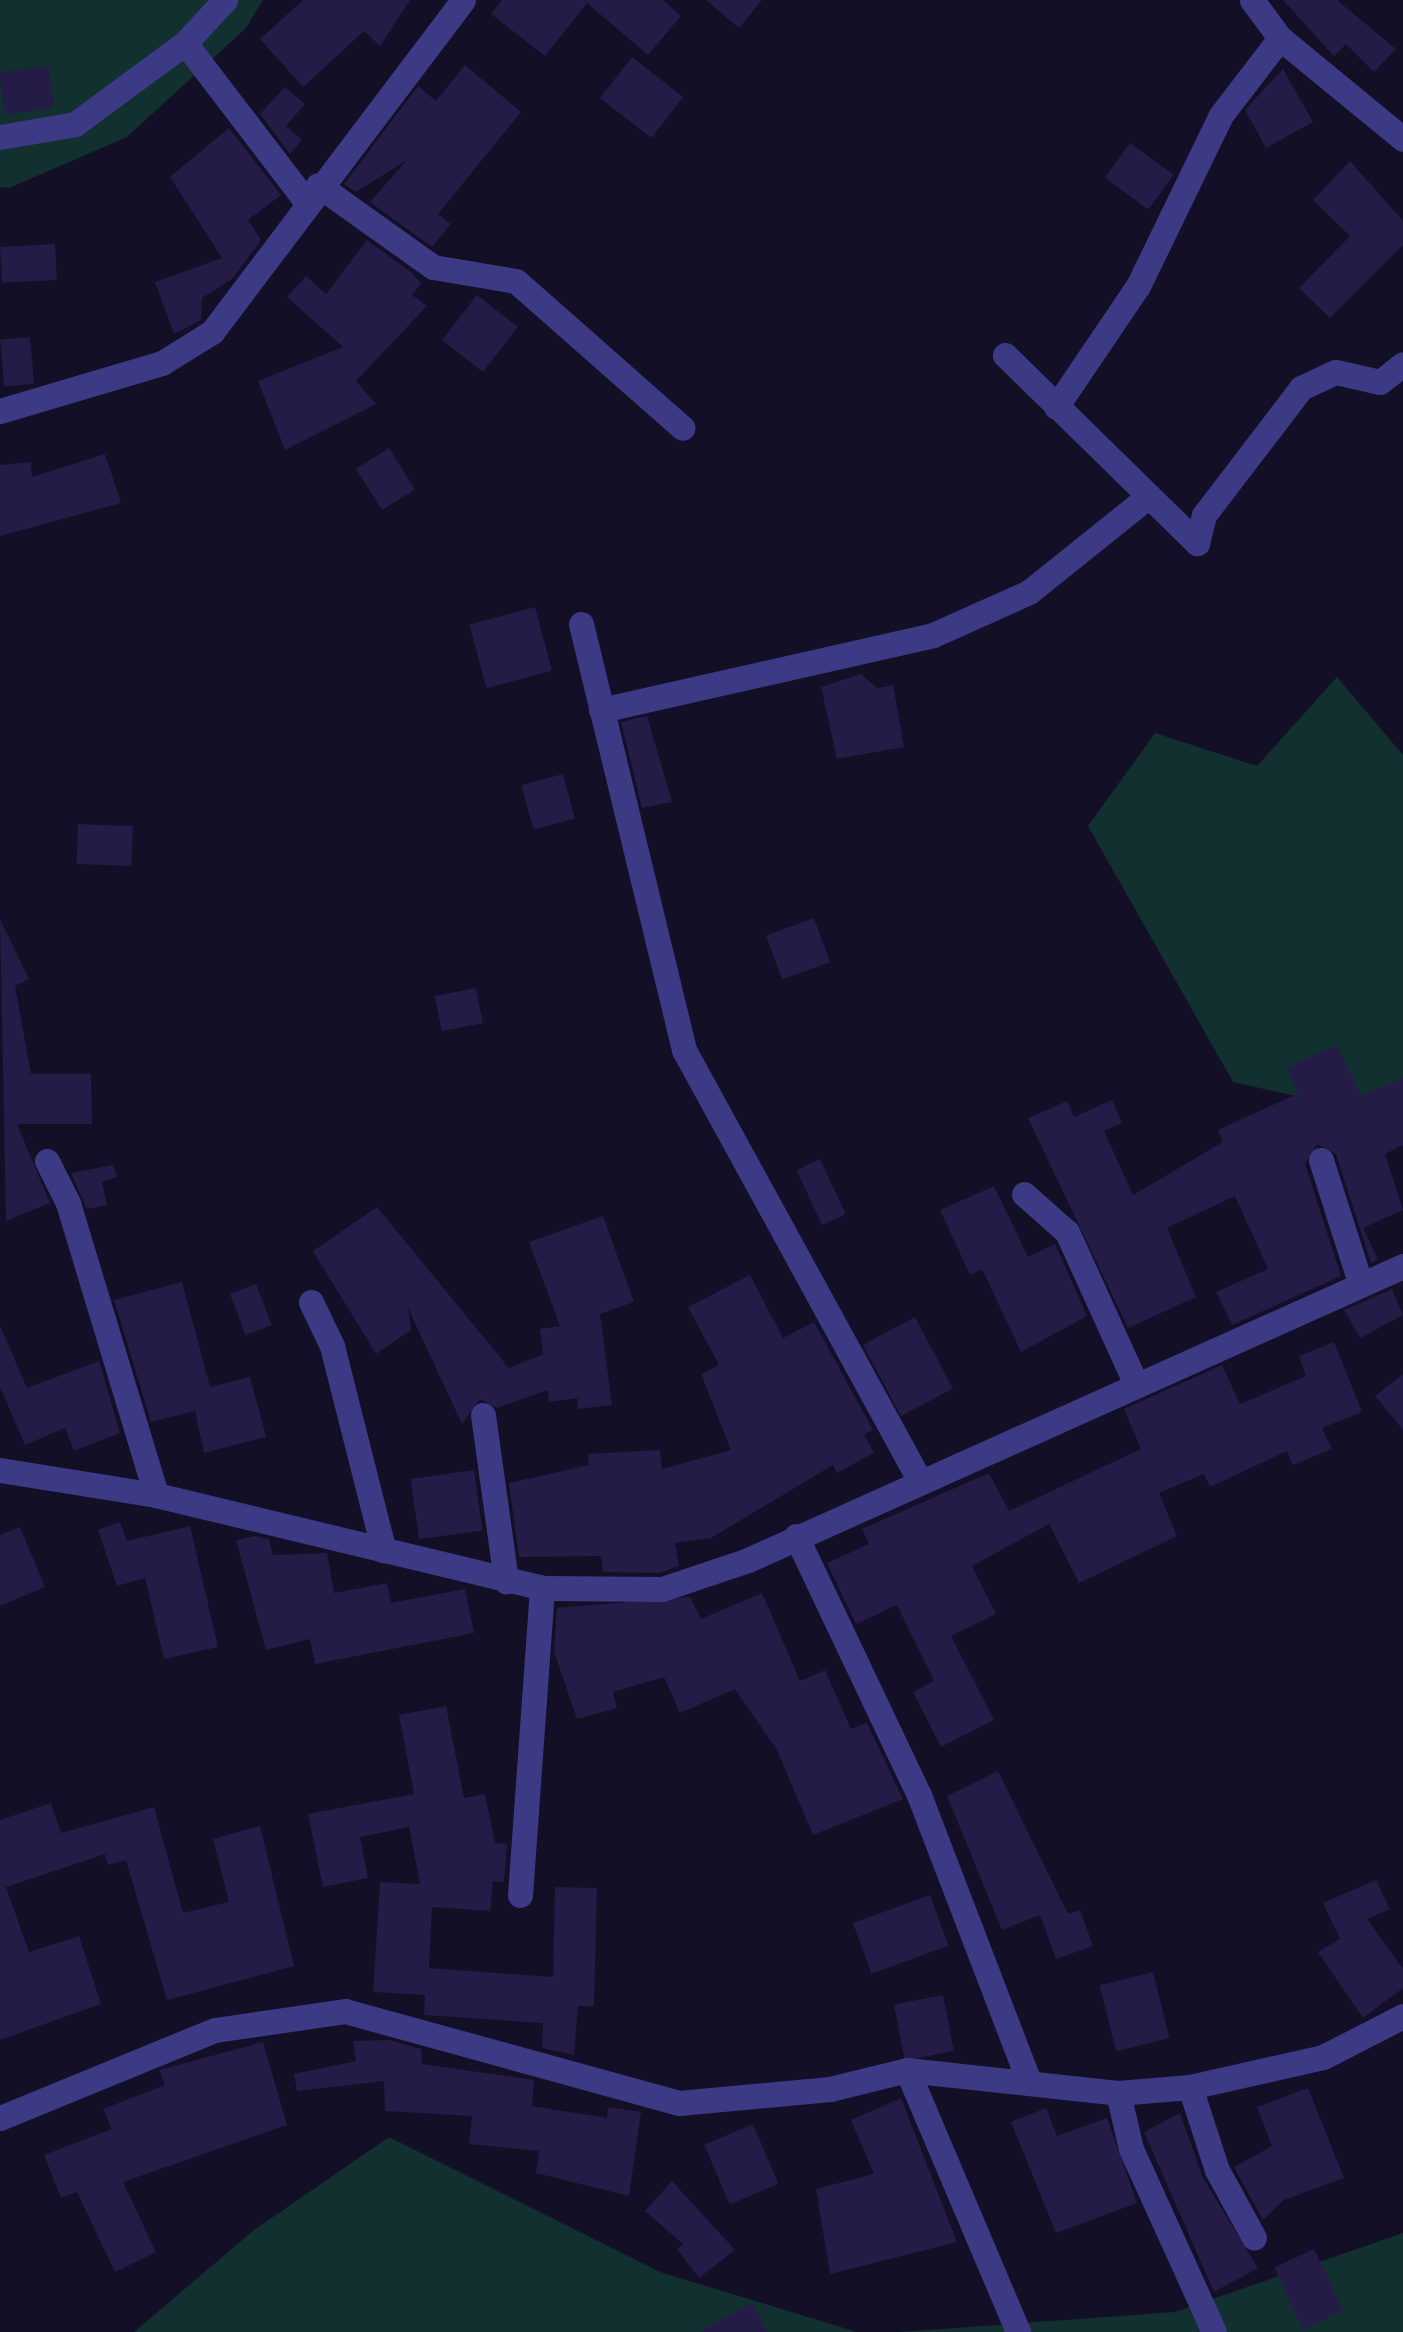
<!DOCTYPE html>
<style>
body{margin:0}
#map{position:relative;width:1403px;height:2332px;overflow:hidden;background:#130f26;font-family:Overpass,sans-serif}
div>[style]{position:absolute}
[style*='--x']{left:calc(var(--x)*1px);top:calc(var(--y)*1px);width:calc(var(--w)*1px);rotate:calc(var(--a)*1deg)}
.green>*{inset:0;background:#12302f}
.building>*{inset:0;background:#241b47;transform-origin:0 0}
.minor>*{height:25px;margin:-12.5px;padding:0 12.5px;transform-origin:12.5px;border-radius:12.5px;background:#3d3a85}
.tertiary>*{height:25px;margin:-12.5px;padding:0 12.5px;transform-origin:12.5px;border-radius:12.5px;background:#3d3a85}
span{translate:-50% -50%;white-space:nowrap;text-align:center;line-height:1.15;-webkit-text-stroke:9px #130f26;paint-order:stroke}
</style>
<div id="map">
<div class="green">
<div style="clip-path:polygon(0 0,263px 0,246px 28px,127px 137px,9px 188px,0 187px)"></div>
<div style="clip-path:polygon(1337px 677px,1403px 755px,1403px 1120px,1233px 1082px,1088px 826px,1155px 733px,1257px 766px)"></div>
<div style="clip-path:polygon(389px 2137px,660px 2272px,857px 2332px,134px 2332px,254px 2230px)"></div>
<div style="clip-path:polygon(1403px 2233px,1403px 2332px,900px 2332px,1175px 2312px)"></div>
</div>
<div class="building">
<div style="clip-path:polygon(303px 0,410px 0,380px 46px,364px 31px,303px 87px,260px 39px)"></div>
<div style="clip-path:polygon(502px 0,663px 0,681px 16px,648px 55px,587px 3px,545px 56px,491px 14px)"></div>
<div style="clip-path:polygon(706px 0,762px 0,739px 28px)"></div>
<div style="clip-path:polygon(1283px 0,1337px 0,1396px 49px,1374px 72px,1346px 44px,1334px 56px)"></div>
<div style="left:632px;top:57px;width:65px;height:52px;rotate:38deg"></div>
<div style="clip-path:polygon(465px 65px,521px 112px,438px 214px,451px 224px,432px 247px,370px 202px,407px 160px,356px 192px,344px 184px,418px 86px,436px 101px)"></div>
<div style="left:48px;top:66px;width:42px;height:49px;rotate:82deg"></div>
<div style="clip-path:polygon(1283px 69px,1313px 122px,1266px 148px,1245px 110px)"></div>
<div style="clip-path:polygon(285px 87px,305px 104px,286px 126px,302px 140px,290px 154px,260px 114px)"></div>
<div style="clip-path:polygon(229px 128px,281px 195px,248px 220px,261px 240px,232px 279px,202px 298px,201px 320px,174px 334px,155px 282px,222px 258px,170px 177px)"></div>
<div style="left:1130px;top:143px;width:54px;height:43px;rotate:36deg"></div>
<div style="clip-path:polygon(1350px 161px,1403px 221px,1403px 245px,1330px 318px,1299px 288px,1350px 236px,1313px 200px)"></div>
<div style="clip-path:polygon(367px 240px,411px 272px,421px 283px,412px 295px,427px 306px,356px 381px,376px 404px,285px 450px,258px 381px,343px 347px,287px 297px,306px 276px,326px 294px)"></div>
<div style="left:55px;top:244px;width:36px;height:55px;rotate:87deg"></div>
<div style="left:477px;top:295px;width:52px;height:57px;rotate:38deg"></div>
<div style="left:30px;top:337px;width:47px;height:30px;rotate:85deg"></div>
<div style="left:389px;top:448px;width:49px;height:39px;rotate:58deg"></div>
<div style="clip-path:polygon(105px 454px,121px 503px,0 536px,0 465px,31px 462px,32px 477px)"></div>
<div style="left:535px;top:607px;width:66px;height:68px;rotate:75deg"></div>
<div style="clip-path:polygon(861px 674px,877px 688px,893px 685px,904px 747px,837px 759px,821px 687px)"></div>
<div style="clip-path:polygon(647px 716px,672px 802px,642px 808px,621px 722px)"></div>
<div style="left:563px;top:774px;width:46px;height:43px;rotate:75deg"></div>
<div style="left:78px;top:824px;width:55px;height:40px;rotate:2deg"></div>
<div style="left:814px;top:918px;width:47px;height:51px;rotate:70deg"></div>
<div style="clip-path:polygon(0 919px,29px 979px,15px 986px,31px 1074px,91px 1074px,92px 1124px,17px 1124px,50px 1203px,6px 1221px)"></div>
<div style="left:476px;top:988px;width:36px;height:42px;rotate:79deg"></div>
<div style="clip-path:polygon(1337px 1045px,1361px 1096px,1403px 1078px,1403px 1145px,1385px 1154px,1403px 1210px,1363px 1228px,1378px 1259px,1371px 1263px,1336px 1154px,1317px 1144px,1305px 1164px,1341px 1276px,1232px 1325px,1216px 1292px,1268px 1269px,1235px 1196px,1167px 1228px,1196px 1297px,1128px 1328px,1028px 1118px,1067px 1101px,1074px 1117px,1112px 1100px,1122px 1123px,1104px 1131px,1133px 1195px,1223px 1142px,1218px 1130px,1299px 1093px,1287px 1068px)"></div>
<div style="left:820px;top:1159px;width:61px;height:26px;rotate:65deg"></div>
<div style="clip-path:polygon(113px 1165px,117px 1177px,102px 1182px,107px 1205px,87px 1209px,71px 1173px)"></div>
<div style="clip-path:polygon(994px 1186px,1028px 1257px,1055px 1244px,1087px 1316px,1021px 1352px,982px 1269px,970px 1275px,940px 1210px)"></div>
<div style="clip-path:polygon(377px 1207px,509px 1368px,543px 1354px,540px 1329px,560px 1326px,529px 1242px,603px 1216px,634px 1302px,600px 1314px,612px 1405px,578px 1409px,577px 1398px,549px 1402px,548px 1390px,497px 1408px,480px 1399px,462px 1424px,408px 1308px,411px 1330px,376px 1354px,313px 1251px)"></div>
<div style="clip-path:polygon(750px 1275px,783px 1338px,814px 1322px,873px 1430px,864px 1435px,874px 1453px,837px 1473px,833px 1465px,711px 1538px,675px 1543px,679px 1566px,659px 1573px,603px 1572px,601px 1556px,519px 1557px,509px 1483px,589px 1465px,588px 1454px,660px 1450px,662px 1469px,731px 1450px,701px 1374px,719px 1365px,688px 1307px)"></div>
<div style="clip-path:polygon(182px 1282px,210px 1387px,250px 1377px,266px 1437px,204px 1453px,195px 1411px,151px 1422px,114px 1300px)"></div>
<div style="left:256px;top:1284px;width:44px;height:28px;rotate:69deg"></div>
<div style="clip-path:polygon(1392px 1289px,1403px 1315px,1360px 1338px,1344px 1310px)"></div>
<div style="left:915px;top:1317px;width:81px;height:59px;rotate:62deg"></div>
<div style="clip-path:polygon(0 1326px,27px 1388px,99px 1361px,120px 1433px,74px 1451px,65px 1428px,25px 1445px,0 1387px)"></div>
<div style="clip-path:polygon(1334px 1342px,1362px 1412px,1322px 1428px,1332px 1449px,1293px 1465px,1287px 1451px,1210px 1487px,1204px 1474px,1159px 1493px,1177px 1536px,1079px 1583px,1049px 1524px,972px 1566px,996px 1614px,951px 1636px,994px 1720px,941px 1747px,913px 1692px,934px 1681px,897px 1605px,856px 1624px,827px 1563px,869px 1544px,862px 1529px,989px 1473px,1009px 1511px,1141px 1449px,1124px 1409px,1222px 1365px,1240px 1404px,1306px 1376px,1299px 1356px)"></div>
<div style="clip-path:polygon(1403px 1374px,1403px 1430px,1375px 1396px)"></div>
<div style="left:474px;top:1470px;width:61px;height:64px;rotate:82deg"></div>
<div style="clip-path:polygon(120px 1522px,127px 1541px,190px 1526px,218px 1647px,164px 1659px,145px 1578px,117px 1586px,98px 1530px)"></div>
<div style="clip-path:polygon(20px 1527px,45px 1587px,0 1606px,0 1535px)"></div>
<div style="clip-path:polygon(255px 1536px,269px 1539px,273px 1555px,327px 1553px,334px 1593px,387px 1583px,391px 1603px,465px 1589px,474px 1633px,315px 1664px,310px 1639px,266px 1650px,236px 1540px)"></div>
<div style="clip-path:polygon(762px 1593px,800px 1681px,825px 1670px,851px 1729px,867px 1723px,903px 1799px,813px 1835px,777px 1750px,735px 1689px,680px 1713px,664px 1677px,613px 1692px,617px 1708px,577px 1719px,554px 1652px,557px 1608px,690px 1597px,701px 1619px)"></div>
<div style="clip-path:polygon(446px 1706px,464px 1798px,485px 1794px,495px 1843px,507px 1844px,504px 1882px,493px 1881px,490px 1911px,432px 1907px,429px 1968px,553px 1977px,555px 1887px,597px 1888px,594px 2006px,578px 2006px,574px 2055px,542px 2048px,543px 2023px,424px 2015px,425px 1995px,373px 1992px,380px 1882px,420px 1884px,409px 1827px,360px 1837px,368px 1878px,323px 1887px,308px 1814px,414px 1794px,399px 1715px)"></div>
<div style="clip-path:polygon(998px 1771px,1068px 1914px,1080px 1910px,1093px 1946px,1056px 1959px,1040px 1915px,1002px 1930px,947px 1796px)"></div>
<div style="clip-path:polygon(51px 1803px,61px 1833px,154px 1807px,183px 1913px,229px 1902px,213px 1839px,260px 1826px,294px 1966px,167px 2000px,126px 1860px,108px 1865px,105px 1854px,6px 1887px,29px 1952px,79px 1936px,101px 2004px,0 2040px,0 1820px)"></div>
<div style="clip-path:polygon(1376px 1880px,1390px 1909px,1367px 1919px,1403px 1969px,1403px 1988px,1363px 2018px,1318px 1952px,1340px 1939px,1323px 1903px)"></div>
<div style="left:930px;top:1895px;width:54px;height:82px;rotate:70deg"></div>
<div style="left:1153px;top:1972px;width:68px;height:55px;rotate:76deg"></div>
<div style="left:943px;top:1995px;width:57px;height:50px;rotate:79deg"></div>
<div style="clip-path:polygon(389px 2040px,421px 2049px,422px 2064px,534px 2080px,532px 2106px,607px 2118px,608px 2107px,641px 2112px,629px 2196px,536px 2173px,539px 2151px,469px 2144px,472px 2116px,385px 2111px,384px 2081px,297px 2091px,294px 2074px,356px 2061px,353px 2041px)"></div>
<div style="clip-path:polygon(263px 2042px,287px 2125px,123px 2182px,156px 2252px,115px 2272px,77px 2192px,61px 2198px,44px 2155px,112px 2129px,103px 2109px,165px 2085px,159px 2070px)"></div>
<div style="clip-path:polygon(1308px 2088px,1344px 2178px,1284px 2200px,1263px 2220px,1234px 2167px,1272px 2146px,1257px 2107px)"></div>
<div style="clip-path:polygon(901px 2098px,957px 2242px,830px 2274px,816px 2189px,874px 2174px,851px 2120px)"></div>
<div style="clip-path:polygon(1046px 2108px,1057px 2136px,1107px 2118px,1137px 2203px,1056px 2233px,1011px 2122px)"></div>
<div style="clip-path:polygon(1180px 2113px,1203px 2178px,1258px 2268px,1214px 2292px,1144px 2132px)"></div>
<div style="left:753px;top:2124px;width:65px;height:53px;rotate:67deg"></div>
<div style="clip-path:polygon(672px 2181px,735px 2250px,699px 2278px,677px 2249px,683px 2244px,645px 2211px)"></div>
<div style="left:1314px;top:2249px;width:68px;height:44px;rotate:65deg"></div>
<div style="clip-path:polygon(752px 2303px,768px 2332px,700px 2332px)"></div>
</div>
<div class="minor">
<div style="--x:1252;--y:0;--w:47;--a:53.6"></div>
<div style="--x:1280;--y:38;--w:159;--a:39.4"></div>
<div style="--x:185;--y:43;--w:199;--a:52.6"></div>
<div style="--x:0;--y:137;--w:76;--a:-9.8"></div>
<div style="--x:75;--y:124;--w:137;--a:-36.4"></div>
<div style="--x:185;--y:43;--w:59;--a:-47.1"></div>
<div style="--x:318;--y:185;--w:141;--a:35.5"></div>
<div style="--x:433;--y:267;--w:84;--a:9.6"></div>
<div style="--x:516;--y:281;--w:222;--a:41.4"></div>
<div style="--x:1005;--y:355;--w:269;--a:44.4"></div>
<div style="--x:1197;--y:543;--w:29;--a:-76"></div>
<div style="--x:1204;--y:515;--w:160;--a:-52.6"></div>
<div style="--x:1301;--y:388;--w:38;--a:-25"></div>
<div style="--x:1336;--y:372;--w:45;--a:12.8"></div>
<div style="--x:1380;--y:382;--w:29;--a:-38"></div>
<div style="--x:1056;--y:407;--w:146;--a:-55.9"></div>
<div style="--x:1138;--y:286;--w:190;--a:-64.1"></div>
<div style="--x:1221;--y:115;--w:97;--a:-52.5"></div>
<div style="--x:0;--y:411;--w:169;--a:-16.5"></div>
<div style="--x:162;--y:363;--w:59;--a:-31.8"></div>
<div style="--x:212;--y:332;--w:416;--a:-52.9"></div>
<div style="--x:581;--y:624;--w:438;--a:76.4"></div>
<div style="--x:684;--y:1050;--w:490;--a:61.3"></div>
<div style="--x:601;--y:710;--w:340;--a:-12.7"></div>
<div style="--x:933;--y:635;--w:105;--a:-24.1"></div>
<div style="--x:1029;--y:592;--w:149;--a:-38.7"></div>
<div style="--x:1321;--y:1160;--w:131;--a:72.3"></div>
<div style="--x:47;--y:1161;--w:47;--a:63.4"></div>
<div style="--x:68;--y:1203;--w:305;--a:73.2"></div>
<div style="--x:1024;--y:1194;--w:57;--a:41.5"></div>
<div style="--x:1067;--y:1232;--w:167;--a:65.6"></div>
<div style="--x:311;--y:1302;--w:49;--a:64.5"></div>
<div style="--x:332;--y:1346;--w:211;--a:75.8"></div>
<div style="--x:483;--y:1415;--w:168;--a:82.1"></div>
<div style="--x:796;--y:1536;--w:287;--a:64.6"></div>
<div style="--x:919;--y:1795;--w:302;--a:69"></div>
<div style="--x:520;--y:1895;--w:308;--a:-85.9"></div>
<div style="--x:907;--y:2070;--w:285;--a:67"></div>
<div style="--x:1190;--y:2087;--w:87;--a:72"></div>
<div style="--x:1217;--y:2170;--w:77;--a:61.4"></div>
<div style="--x:1118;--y:2093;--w:57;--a:76.9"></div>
<div style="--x:1131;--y:2149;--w:201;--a:65.6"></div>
<div style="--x:0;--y:2118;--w:232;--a:-22.3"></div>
<div style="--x:215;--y:2030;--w:131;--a:-8.3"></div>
<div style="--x:345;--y:2011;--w:346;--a:15.4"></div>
<div style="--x:679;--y:2103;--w:152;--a:-5.3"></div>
<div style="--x:830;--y:2089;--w:79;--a:-13.9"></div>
<div style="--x:907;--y:2070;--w:212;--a:6.2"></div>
<div style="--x:1118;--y:2093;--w:72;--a:-4.8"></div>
<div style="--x:1190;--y:2087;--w:136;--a:-12.7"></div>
<div style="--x:1323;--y:2057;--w:90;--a:-27.1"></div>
</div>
<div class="tertiary">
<div style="--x:0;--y:1470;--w:158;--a:9.1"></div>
<div style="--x:156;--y:1495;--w:397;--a:13.5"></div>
<div style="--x:542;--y:1588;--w:120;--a:0.5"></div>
<div style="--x:662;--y:1589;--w:91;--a:-18.6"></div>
<div style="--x:748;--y:1560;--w:718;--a:-24.17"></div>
</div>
</div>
